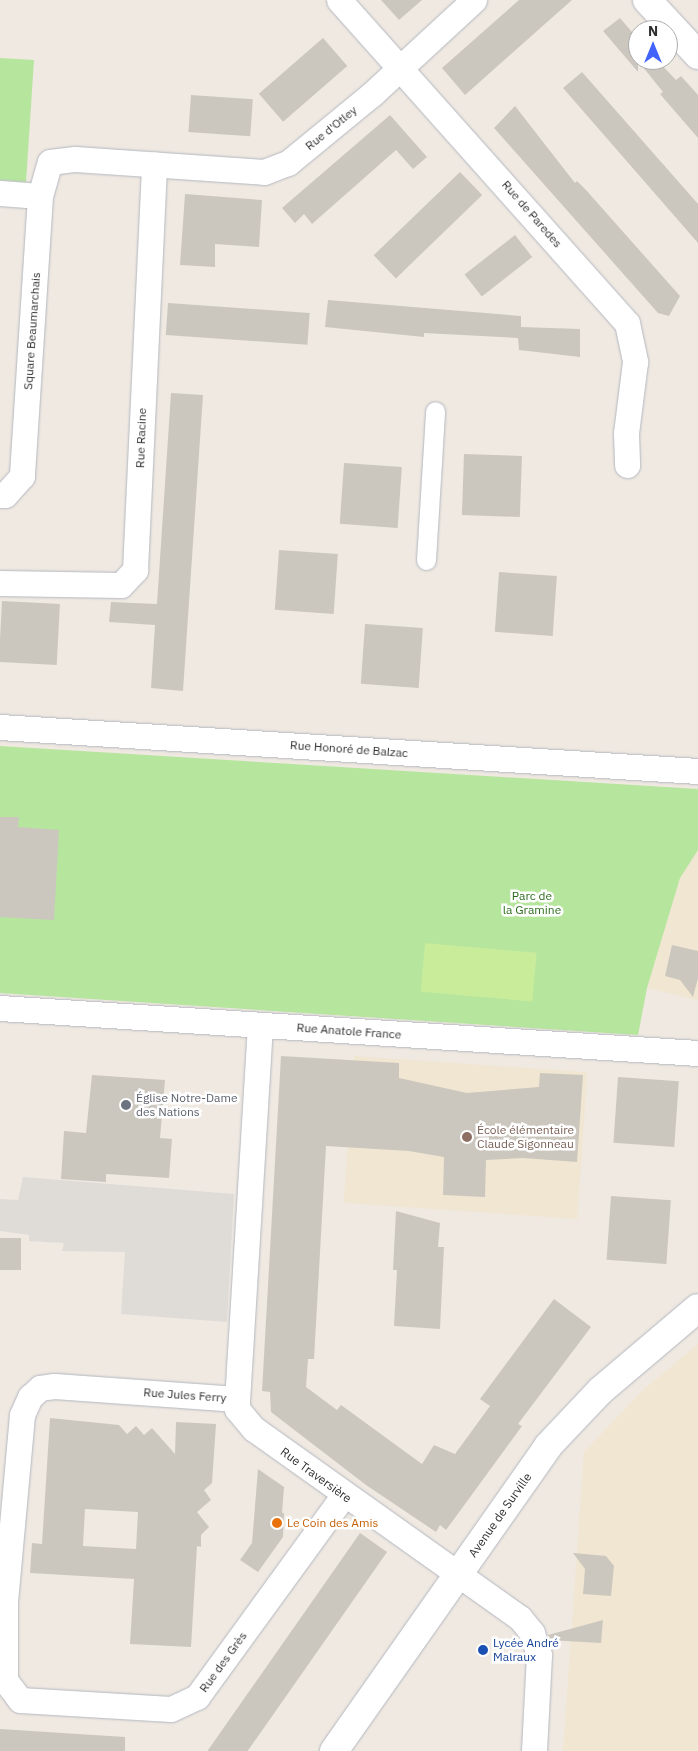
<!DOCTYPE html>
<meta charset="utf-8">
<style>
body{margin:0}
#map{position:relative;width:698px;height:1751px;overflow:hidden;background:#efe9e1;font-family:"IBM Plex Sans",sans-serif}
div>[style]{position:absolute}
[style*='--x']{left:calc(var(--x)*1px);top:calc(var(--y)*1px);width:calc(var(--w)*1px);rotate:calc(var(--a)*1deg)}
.education>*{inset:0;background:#f0e6d1;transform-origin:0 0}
.green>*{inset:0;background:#b6e59e}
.pitch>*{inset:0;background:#c9ec9a;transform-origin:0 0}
.plaza>*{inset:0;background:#dfdcd8}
.building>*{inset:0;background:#cbc7bf;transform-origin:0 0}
.roads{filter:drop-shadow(0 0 1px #b4b7c1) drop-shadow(0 0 1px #b4b7c1)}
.pedestrian>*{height:19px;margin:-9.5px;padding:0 9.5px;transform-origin:9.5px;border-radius:9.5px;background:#fff}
.minor>*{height:25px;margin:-12.5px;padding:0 12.5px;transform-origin:12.5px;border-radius:12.5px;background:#fff}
.tertiary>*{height:28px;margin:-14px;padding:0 14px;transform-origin:14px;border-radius:14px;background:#fff}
.dots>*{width:14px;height:14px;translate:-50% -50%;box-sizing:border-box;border:2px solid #fff;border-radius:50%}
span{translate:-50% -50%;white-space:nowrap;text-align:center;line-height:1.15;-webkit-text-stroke:5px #fff;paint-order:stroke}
.street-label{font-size:12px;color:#2e2e2e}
.park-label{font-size:12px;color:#2c6e1b}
.worship-label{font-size:12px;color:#5b616d}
.left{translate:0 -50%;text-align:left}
.education-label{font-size:12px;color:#785e54}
.food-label{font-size:12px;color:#c56008}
.transit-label{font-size:12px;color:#164399}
.north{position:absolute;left:628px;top:20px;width:50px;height:50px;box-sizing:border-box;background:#fff;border:1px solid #ababab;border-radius:50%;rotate:0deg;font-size:14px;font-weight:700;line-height:20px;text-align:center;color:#2e2e2e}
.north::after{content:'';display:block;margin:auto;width:18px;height:22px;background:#4264fb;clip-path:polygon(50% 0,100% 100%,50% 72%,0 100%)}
</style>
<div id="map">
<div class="education">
<div style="clip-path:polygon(698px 850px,698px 1000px,647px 988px,680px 878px)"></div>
<div style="left:354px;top:1056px;width:234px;height:147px;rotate:4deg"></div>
<div style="clip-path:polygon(698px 1344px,698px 1751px,563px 1751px,584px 1452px,642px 1391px)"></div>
</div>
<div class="green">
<div style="clip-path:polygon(0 58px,34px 60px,26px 182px,0 180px)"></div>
<div style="clip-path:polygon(0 746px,698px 789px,698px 850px,680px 878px,647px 988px,638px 1035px,0 993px)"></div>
</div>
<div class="pitch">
<div style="left:425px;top:943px;width:112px;height:49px;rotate:5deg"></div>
</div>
<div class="plaza">
<div style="clip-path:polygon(23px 1177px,234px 1194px,227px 1322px,121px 1314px,125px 1252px,62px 1251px,64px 1243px,29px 1241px,29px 1235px,0 1231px,0 1199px,18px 1200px)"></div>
</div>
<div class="building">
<div style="clip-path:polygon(381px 0,422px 0,399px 20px)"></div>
<div style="clip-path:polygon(519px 0,572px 0,465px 95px,442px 68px)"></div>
<div style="clip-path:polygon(620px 18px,638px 39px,638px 60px,657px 60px,676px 80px,681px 76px,698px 95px,698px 138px,660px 94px,663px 92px,638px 61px,638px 72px,603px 31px)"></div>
<div style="left:323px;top:38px;width:37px;height:85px;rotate:49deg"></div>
<div style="clip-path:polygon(582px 72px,698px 204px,698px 243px,563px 88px)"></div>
<div style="left:191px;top:95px;width:62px;height:37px;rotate:4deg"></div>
<div style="clip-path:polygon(515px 106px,575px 183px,577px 181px,586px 190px,680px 296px,669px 316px,658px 313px,494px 128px)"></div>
<div style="clip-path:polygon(390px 115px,427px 157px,413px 169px,396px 150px,312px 224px,304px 214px,295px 223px,282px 208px)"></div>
<div style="left:460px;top:172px;width:32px;height:120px;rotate:46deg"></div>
<div style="clip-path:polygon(185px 194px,262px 200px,259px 247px,215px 244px,215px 267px,180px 265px)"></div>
<div style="left:515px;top:235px;width:28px;height:64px;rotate:52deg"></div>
<div style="clip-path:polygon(328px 300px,521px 316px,521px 327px,580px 329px,580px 357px,519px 350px,518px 338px,424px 333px,424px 337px,325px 327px)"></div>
<div style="left:168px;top:303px;width:142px;height:32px;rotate:4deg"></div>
<div style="clip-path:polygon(171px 393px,203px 395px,183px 691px,151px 688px,155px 625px,109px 622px,111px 602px,157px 604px)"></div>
<div style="left:464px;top:454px;width:58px;height:61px;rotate:2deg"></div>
<div style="left:344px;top:463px;width:58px;height:61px;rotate:4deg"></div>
<div style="left:279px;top:550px;width:59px;height:60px;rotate:4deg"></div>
<div style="left:499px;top:572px;width:58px;height:60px;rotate:4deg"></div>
<div style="left:2px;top:601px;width:58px;height:61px;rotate:3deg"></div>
<div style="left:365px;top:624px;width:58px;height:60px;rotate:4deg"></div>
<div style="clip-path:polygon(0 817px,19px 817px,18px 827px,59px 830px,54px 920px,0 917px)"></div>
<div style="clip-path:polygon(672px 945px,698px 951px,698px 978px,693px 997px,680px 980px,665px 976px)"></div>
<div style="clip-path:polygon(281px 1056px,399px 1063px,399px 1078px,467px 1093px,539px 1087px,540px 1073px,583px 1075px,577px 1162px,523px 1158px,486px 1160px,485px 1197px,443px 1195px,444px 1157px,409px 1151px,326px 1146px,314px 1359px,308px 1359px,306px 1387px,337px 1410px,341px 1405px,422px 1464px,434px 1445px,455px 1454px,490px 1406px,480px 1399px,554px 1299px,591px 1327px,518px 1424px,522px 1426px,446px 1530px,440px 1525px,436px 1532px,366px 1485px,271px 1412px,270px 1392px,262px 1391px)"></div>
<div style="clip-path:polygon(92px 1075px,165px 1080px,160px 1138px,172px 1139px,169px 1178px,106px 1174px,106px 1182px,61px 1179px,64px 1131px,86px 1133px)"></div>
<div style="left:618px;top:1077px;width:61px;height:66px;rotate:4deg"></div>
<div style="left:611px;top:1196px;width:60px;height:64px;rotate:4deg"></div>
<div style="clip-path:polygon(396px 1211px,440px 1223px,438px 1247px,444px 1247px,440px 1329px,394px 1326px,397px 1270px,393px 1270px)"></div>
<div style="left:0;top:1238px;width:21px;height:32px"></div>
<div style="clip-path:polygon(evenodd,50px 1418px,119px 1425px,127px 1434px,136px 1426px,144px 1435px,152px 1428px,175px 1454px,176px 1422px,216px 1424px,212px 1483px,204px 1490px,211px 1500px,197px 1512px,209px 1527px,201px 1535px,201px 1547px,197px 1546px,191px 1647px,130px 1644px,134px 1579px,30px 1573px,32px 1543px,42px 1544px,50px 1418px,85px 1509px,138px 1512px,136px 1549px,83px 1546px,85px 1509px)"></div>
<div style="clip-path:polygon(258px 1469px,284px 1487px,282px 1513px,284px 1513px,283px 1537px,258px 1572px,240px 1560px,252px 1543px)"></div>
<div style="left:360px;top:1533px;width:33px;height:266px;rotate:35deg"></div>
<div style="clip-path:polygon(573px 1553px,606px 1556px,614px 1566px,611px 1596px,583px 1594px,585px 1569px)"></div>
<div style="clip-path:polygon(603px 1620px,601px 1643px,549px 1640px,548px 1635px)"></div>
<div style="clip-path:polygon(0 1729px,125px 1737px,125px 1751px,0 1751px)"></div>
</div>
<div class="roads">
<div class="pedestrian">
<div style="--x:426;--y:560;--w:149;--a:-86.5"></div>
</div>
<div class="minor">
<div style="--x:339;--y:0;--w:433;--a:48.3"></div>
<div style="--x:627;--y:323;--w:40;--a:78"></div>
<div style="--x:635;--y:362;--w:72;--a:97.2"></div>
<div style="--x:626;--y:433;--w:32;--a:88"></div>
<div style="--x:0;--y:193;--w:40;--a:4.3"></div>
<div style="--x:40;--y:196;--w:281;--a:93.7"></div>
<div style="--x:22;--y:476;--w:25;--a:132"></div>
<div style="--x:5;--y:495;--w:5;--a:180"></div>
<div style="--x:40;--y:196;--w:35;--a:-74"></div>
<div style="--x:50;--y:162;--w:25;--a:-7"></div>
<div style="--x:75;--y:159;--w:189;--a:3.9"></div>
<div style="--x:264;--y:172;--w:26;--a:-21"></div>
<div style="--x:288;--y:163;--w:109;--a:-39.4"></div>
<div style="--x:372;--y:94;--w:139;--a:-42.7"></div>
<div style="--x:0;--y:583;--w:121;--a:0.9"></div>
<div style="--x:121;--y:585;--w:21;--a:-47"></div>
<div style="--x:135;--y:570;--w:406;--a:-87.3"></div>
<div style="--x:0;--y:727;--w:699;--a:3.61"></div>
<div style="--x:0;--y:1008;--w:699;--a:3.69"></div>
<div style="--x:260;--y:1025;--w:375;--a:93.5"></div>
<div style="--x:237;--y:1399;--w:183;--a:-175.9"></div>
<div style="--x:54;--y:1386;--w:14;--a:172"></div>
<div style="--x:40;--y:1388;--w:13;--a:138"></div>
<div style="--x:30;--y:1397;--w:20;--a:114"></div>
<div style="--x:22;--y:1415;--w:188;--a:95.2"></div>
<div style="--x:5;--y:1602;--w:78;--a:90"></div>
<div style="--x:5;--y:1680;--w:25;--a:53"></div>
<div style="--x:20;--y:1700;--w:151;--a:3.4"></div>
<div style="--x:171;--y:1709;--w:29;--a:-25"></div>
<div style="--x:197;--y:1697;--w:248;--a:-54"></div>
<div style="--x:237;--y:1399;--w:10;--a:90"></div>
<div style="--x:237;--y:1409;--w:26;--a:50"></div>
<div style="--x:254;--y:1429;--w:326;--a:35.4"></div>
<div style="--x:520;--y:1618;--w:19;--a:51"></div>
<div style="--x:532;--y:1633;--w:23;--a:72"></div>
<div style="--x:539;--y:1655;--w:96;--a:93"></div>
</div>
<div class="tertiary">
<div style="--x:647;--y:0;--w:75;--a:47.2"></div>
<div style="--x:334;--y:1751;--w:373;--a:-54.9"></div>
<div style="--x:548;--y:1446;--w:76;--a:-46.6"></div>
<div style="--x:600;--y:1391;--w:128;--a:-40.3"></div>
</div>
</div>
<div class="dots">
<div style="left:126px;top:1105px;background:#6b7280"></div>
<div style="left:467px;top:1137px;background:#8d6e63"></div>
<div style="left:277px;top:1523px;background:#e8710a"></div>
<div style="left:483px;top:1650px;background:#1a4fb4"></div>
</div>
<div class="street-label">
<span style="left:331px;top:128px;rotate:-39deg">Rue d'Otley</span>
<span style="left:532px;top:214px;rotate:49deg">Rue de Paredes</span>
<span style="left:32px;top:331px;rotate:-86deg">Square Beaumarchais</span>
<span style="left:141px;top:438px;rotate:-88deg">Rue Racine</span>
<span style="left:349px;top:749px;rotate:4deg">Rue Honoré de Balzac</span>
<span style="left:349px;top:1031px;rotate:4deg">Rue Anatole France</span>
<span style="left:185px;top:1395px;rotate:4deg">Rue Jules Ferry</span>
<span style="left:316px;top:1475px;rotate:36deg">Rue Traversière</span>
<span style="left:500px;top:1515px;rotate:-55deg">Avenue de Surville</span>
<span style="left:223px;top:1662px;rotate:-54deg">Rue des Grès</span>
</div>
<div class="park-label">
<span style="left:532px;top:903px">Parc de<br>la Gramine</span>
</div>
<div class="worship-label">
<span class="left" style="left:136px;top:1105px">Église Notre-Dame<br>des Nations</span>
</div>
<div class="education-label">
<span class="left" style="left:477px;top:1137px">École élémentaire<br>Claude Sigonneau</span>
</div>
<div class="food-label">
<span class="left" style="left:287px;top:1523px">Le Coin des Amis</span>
</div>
<div class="transit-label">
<span class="left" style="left:493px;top:1650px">Lycée André<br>Malraux</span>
</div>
<div class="north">N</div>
</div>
